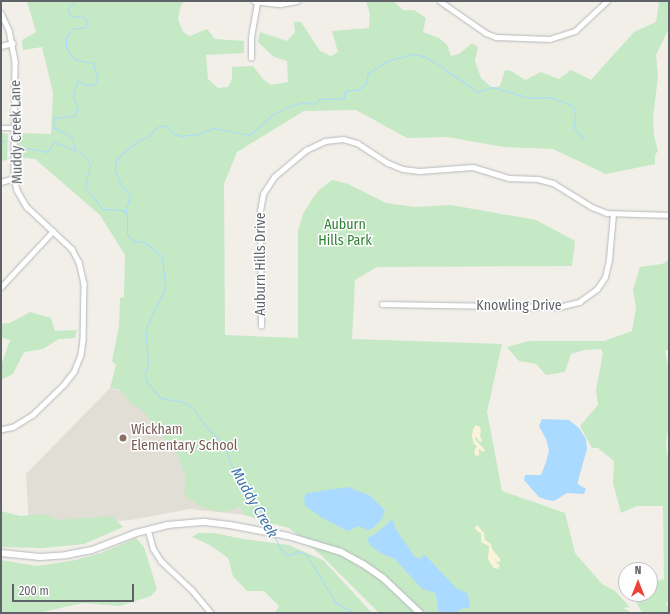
<!DOCTYPE html>
<style>
body{margin:0}
#map{position:relative;width:670px;height:614px;overflow:hidden;background:#f1efe8;font-family:"Fira Sans Condensed",sans-serif}
div>[style]{position:absolute}
[style*='--x']{left:calc(var(--x)*1px);top:calc(var(--y)*1px);width:calc(var(--w)*1px);rotate:calc(var(--a)*1deg)}
.education>*{inset:0;background:#e1ded6}
.green>*{inset:0;background:#c5e8c5}
.sand>*{inset:0;background:#fbf3d9}
.water>*{inset:0;background:#aadaff}
.stream>*{height:1px;margin:-0.5px;padding:0 0.5px;transform-origin:0.5px;border-radius:0.5px;background:#aadaff}
.roads{filter:drop-shadow(0 0 1px #b5b8bc) drop-shadow(0 0 1px #b5b8bc)}
.minor>*{height:4.5px;margin:-2.25px;padding:0 2.25px;transform-origin:2.25px;border-radius:2.25px;background:#fff}
.secondary>*{height:6px;margin:-3px;padding:0 3px;transform-origin:3px;border-radius:3px;background:#fff}
.dots>*{width:11px;height:11px;translate:-50% -50%;box-sizing:border-box;border:2px solid #fff;border-radius:50%}
span{translate:-50% -50%;white-space:nowrap;text-align:center;line-height:1.15;-webkit-text-stroke:3px #fff;paint-order:stroke}
.street-label{font-size:14px;color:#5f6368}
.park-label{font-size:14px;color:#348238}
.education-label{font-size:14px;color:#785e54}
.left{translate:0 -50%;text-align:left}
.water-label{font-size:15px;color:#4174aa;font-style:italic}
.frame{position:absolute;inset:0;border:2px solid #5f6368;pointer-events:none}
.north{position:absolute;left:618px;top:562px;width:40px;height:40px;box-sizing:border-box;background:#fff;border:1px solid #bfc1c3;border-radius:50%;rotate:0deg;font-size:11px;font-weight:700;line-height:16px;text-align:center;color:#5f6368}
.north::after{content:'';display:block;margin:auto;width:14px;height:18px;background:#ea4335;clip-path:polygon(50% 0,100% 100%,50% 72%,0 100%)}
.scale{position:absolute;left:12px;top:584px;width:122px;height:18px;box-sizing:border-box;border:2px solid #5f6368;border-top:0;padding-left:5px;font-size:12px;line-height:14px;white-space:nowrap;color:#5f6368;-webkit-text-stroke:3px #fff;paint-order:stroke}
</style>
<div id="map">
<div class="education">
<div style="clip-path:polygon(110px 388px,158px 402px,245px 515px,190px 509px,131px 520px,29px 527px,26px 474px)"></div>
</div>
<div class="green">
<div style="clip-path:polygon(27px 1px,185px 1px,181px 5px,178px 19px,183px 32px,190px 36px,207px 29px,215px 39px,244px 41px,244px 53px,206px 55px,208px 79px,218px 88px,228px 87px,232px 79px,232px 67px,253px 66px,263px 79px,271px 85px,288px 82px,287px 61px,274px 57px,258px 42px,260px 32px,287px 41px,295px 32px,294px 22px,301px 22px,320px 51px,331px 56px,338px 52px,332px 31px,369px 28px,370px 14px,366px 1px,393px 1px,403px 10px,414px 10px,426px 18px,423px 32px,439px 38px,447px 45px,451px 56px,459px 54px,472px 43px,478px 47px,475px 61px,481px 78px,492px 88px,500px 86px,505px 70px,511px 71px,525px 80px,541px 72px,559px 79px,571px 70px,591px 80px,634px 32px,656px 22px,659px 3px,655px 1px,669px 1px,669px 28px,656px 55px,658px 77px,653px 117px,654px 136px,658px 151px,655px 155px,655px 164px,606px 174px,553px 149px,504px 147px,447px 137px,407px 138px,356px 110px,304px 111px,237px 152px,224px 184px,225px 335px,298px 338px,298px 231px,303px 214px,312px 199px,319px 190px,332px 180px,348px 184px,386px 203px,415px 207px,451px 205px,536px 220px,575px 241px,572px 266px,377px 267px,355px 280px,352px 339px,502px 344px,487px 412px,502px 491px,565px 513px,575px 553px,602px 584px,615px 591px,630px 607px,623px 608px,632px 613px,379px 613px,322px 556px,289px 528px,275px 524px,262px 524px,258px 519px,245px 515px,239px 507px,225px 512px,206px 509px,184px 496px,186px 477px,178px 456px,144px 412px,130px 402px,120px 390px,110px 388px,116px 365px,112px 361px,119px 326px,120px 298px,124px 297px,125px 255px,100px 215px,35px 159px,18px 157px,19px 133px,51px 134px,53px 93px,42px 47px,23px 50px,22px 40px,36px 32px)"></div>
<div style="clip-path:polygon(1px 133px,8px 134px,7px 160px,1px 161px)"></div>
<div style="clip-path:polygon(669px 260px,669px 350px,665px 351px,669px 371px,669px 420px,666px 444px,669px 466px,669px 599px,666px 604px,669px 607px,669px 613px,644px 613px,641px 611px,636px 601px,638px 594px,650px 594px,650px 583px,664px 579px,663px 506px,637px 506px,621px 513px,613px 483px,614px 461px,598px 448px,592px 448px,580px 426px,598px 405px,596px 390px,603px 353px,601px 349px,584px 350px,571px 354px,565px 372px,546px 375px,536px 364px,519px 361px,507px 347px,529px 341px,604px 341px,632px 331px,636px 308px,633px 290px,640px 267px,662px 264px)"></div>
<div style="clip-path:polygon(30px 312px,51px 318px,55px 331px,77px 330px,75px 338px,59px 339px,43px 349px,24px 352px,13px 374px,1px 380px,1px 366px,10px 340px,1px 337px,1px 324px,10px 323px)"></div>
<div style="clip-path:polygon(1px 511px,20px 516px,45px 514px,58px 520px,112px 516px,123px 527px,84px 544px,43px 548px,1px 547px)"></div>
<div style="clip-path:polygon(198px 533px,214px 533px,243px 539px,289px 545px,323px 560px,372px 613px,275px 613px,279px 606px,264px 591px,247px 591px,233px 576px,228px 558px,210px 545px,192px 537px)"></div>
<div style="clip-path:polygon(136px 538px,144px 547px,157px 589px,151px 596px,120px 606px,83px 603px,38px 613px,1px 613px,1px 560px,37px 566px,76px 560px,101px 553px)"></div>
</div>
<div class="sand">
<div style="clip-path:polygon(476px 425px,480px 427px,481px 431px,480px 435px,482px 441px,480px 442px,476px 437px,475px 439px,485px 450px,483px 452px,479px 449px,479px 455px,477px 456px,475px 455px,474px 451px,477px 446px,474px 444px,472px 436px,473px 429px)"></div>
<div style="clip-path:polygon(477px 525px,484px 533px,485px 540px,491px 544px,492px 549px,501px 560px,499px 562px,494px 561px,500px 565px,498px 569px,494px 568px,490px 563px,488px 559px,489px 546px,481px 542px,481px 533px,478px 532px,475px 528px)"></div>
</div>
<div class="water">
<div style="clip-path:polygon(542px 419px,569px 420px,579px 428px,586px 439px,587px 449px,578px 481px,578px 484px,586px 489px,584px 494px,567px 493px,554px 501px,547px 500px,539px 497px,524px 480px,525px 475px,541px 475px,546px 462px,549px 450px,546px 439px,539px 426px)"></div>
<div style="clip-path:polygon(348px 487px,369px 495px,385px 510px,381px 520px,373px 528px,368px 530px,358px 526px,348px 531px,324px 519px,305px 506px,304px 497px,307px 493px)"></div>
<div style="clip-path:polygon(393px 519px,395px 528px,415px 557px,421px 559px,423px 555px,425px 555px,456px 588px,468px 594px,470px 608px,463px 608px,455px 613px,440px 613px,438px 610px,436px 594px,433px 592px,422px 589px,395px 559px,382px 554px,370px 545px,367px 540px,369px 537px,378px 532px)"></div>
</div>
<div class="stream">
<div style="--x:75;--y:1;--w:12;--a:132"></div>
<div style="--x:67;--y:10;--w:7;--a:56"></div>
<div style="--x:71;--y:16;--w:12;--a:5"></div>
<div style="--x:83;--y:17;--w:6;--a:45"></div>
<div style="--x:87;--y:21;--w:7;--a:106"></div>
<div style="--x:85;--y:28;--w:12;--a:180"></div>
<div style="--x:73;--y:28;--w:12;--a:125"></div>
<div style="--x:66;--y:38;--w:10;--a:90"></div>
<div style="--x:66;--y:48;--w:14;--a:54"></div>
<div style="--x:74;--y:59;--w:19;--a:12"></div>
<div style="--x:93;--y:63;--w:16;--a:75"></div>
<div style="--x:97;--y:78;--w:6;--a:108"></div>
<div style="--x:95;--y:84;--w:9;--a:174"></div>
<div style="--x:86;--y:85;--w:10;--a:-156"></div>
<div style="--x:77;--y:81;--w:16;--a:104"></div>
<div style="--x:73;--y:97;--w:9;--a:63"></div>
<div style="--x:77;--y:105;--w:11;--a:100"></div>
<div style="--x:75;--y:116;--w:21;--a:175"></div>
<div style="--x:54;--y:118;--w:9;--a:96"></div>
<div style="--x:53;--y:127;--w:21;--a:28"></div>
<div style="--x:72;--y:137;--w:13;--a:77"></div>
<div style="--x:1;--y:141;--w:4;--a:0"></div>
<div style="--x:19;--y:147;--w:28;--a:10"></div>
<div style="--x:47;--y:152;--w:12;--a:-55"></div>
<div style="--x:54;--y:142;--w:31;--a:22"></div>
<div style="--x:83;--y:154;--w:12;--a:55"></div>
<div style="--x:90;--y:164;--w:24;--a:102"></div>
<div style="--x:85;--y:187;--w:28;--a:51"></div>
<div style="--x:103;--y:209;--w:20;--a:3"></div>
<div style="--x:123;--y:210;--w:6;--a:51"></div>
<div style="--x:127;--y:215;--w:19;--a:90"></div>
<div style="--x:127;--y:234;--w:9;--a:49"></div>
<div style="--x:133;--y:241;--w:12;--a:5"></div>
<div style="--x:145;--y:242;--w:23;--a:41"></div>
<div style="--x:162;--y:257;--w:29;--a:84"></div>
<div style="--x:165;--y:286;--w:9;--a:108"></div>
<div style="--x:162;--y:295;--w:34;--a:116"></div>
<div style="--x:147;--y:326;--w:10;--a:96"></div>
<div style="--x:146;--y:336;--w:27;--a:86"></div>
<div style="--x:148;--y:363;--w:11;--a:105"></div>
<div style="--x:145;--y:374;--w:7;--a:82"></div>
<div style="--x:146;--y:381;--w:23;--a:49"></div>
<div style="--x:161;--y:398;--w:22;--a:10"></div>
<div style="--x:183;--y:402;--w:10;--a:29"></div>
<div style="--x:192;--y:407;--w:19;--a:55"></div>
<div style="--x:203;--y:423;--w:33;--a:47"></div>
<div style="--x:225;--y:447;--w:16;--a:72"></div>
<div style="--x:230;--y:462;--w:18;--a:61"></div>
<div style="--x:239;--y:478;--w:18;--a:52"></div>
<div style="--x:250;--y:492;--w:43;--a:60.4"></div>
<div style="--x:125;--y:213;--w:19;--a:-74"></div>
<div style="--x:130;--y:195;--w:13;--a:-132"></div>
<div style="--x:121;--y:185;--w:15;--a:-113"></div>
<div style="--x:115;--y:171;--w:12;--a:-85"></div>
<div style="--x:116;--y:159;--w:26;--a:-40"></div>
<div style="--x:136;--y:142;--w:14;--a:-25"></div>
<div style="--x:149;--y:136;--w:11;--a:-49"></div>
<div style="--x:156;--y:128;--w:10;--a:-17"></div>
<div style="--x:166;--y:125;--w:11;--a:49"></div>
<div style="--x:173;--y:133;--w:8;--a:23"></div>
<div style="--x:180;--y:136;--w:19;--a:-6"></div>
<div style="--x:199;--y:134;--w:16;--a:-22"></div>
<div style="--x:214;--y:128;--w:36;--a:11"></div>
<div style="--x:249;--y:135;--w:30;--a:-41"></div>
<div style="--x:272;--y:115;--w:19;--a:-28"></div>
<div style="--x:289;--y:106;--w:16;--a:-14"></div>
<div style="--x:305;--y:102;--w:9;--a:13"></div>
<div style="--x:314;--y:104;--w:7;--a:-45"></div>
<div style="--x:319;--y:99;--w:25;--a:-2"></div>
<div style="--x:344;--y:98;--w:5;--a:-90"></div>
<div style="--x:344;--y:93;--w:5;--a:-37"></div>
<div style="--x:348;--y:90;--w:10;--a:0"></div>
<div style="--x:358;--y:90;--w:11;--a:-41"></div>
<div style="--x:366;--y:83;--w:10;--a:-79"></div>
<div style="--x:368;--y:73;--w:22;--a:-32"></div>
<div style="--x:387;--y:61;--w:27;--a:-15"></div>
<div style="--x:413;--y:54;--w:10;--a:11"></div>
<div style="--x:423;--y:56;--w:21;--a:29"></div>
<div style="--x:441;--y:66;--w:11;--a:41"></div>
<div style="--x:449;--y:73;--w:17;--a:31"></div>
<div style="--x:464;--y:82;--w:16;--a:38"></div>
<div style="--x:477;--y:92;--w:16;--a:-18"></div>
<div style="--x:492;--y:87;--w:40;--a:16"></div>
<div style="--x:530;--y:98;--w:21;--a:-3"></div>
<div style="--x:551;--y:97;--w:24;--a:22"></div>
<div style="--x:573;--y:106;--w:9;--a:77"></div>
<div style="--x:575;--y:115;--w:13;--a:94"></div>
<div style="--x:574;--y:128;--w:15;--a:48"></div>
<div style="--x:274;--y:536;--w:15;--a:62"></div>
<div style="--x:281;--y:549;--w:6;--a:51"></div>
<div style="--x:285;--y:554;--w:6;--a:9"></div>
<div style="--x:291;--y:555;--w:7;--a:-34"></div>
<div style="--x:297;--y:551;--w:11;--a:22"></div>
<div style="--x:307;--y:555;--w:55;--a:59.2"></div>
<div style="--x:335;--y:602;--w:22;--a:30"></div>
</div>
<div class="roads">
<div class="minor">
<div style="--x:254;--y:1;--w:26;--a:7"></div>
<div style="--x:280;--y:4;--w:17;--a:-10"></div>
<div style="--x:440;--y:1;--w:56;--a:34.8"></div>
<div style="--x:486;--y:33;--w:11;--a:22"></div>
<div style="--x:496;--y:37;--w:54;--a:2.1"></div>
<div style="--x:550;--y:39;--w:26;--a:-18"></div>
<div style="--x:575;--y:31;--w:44;--a:-43.2"></div>
<div style="--x:1;--y:13;--w:19;--a:65"></div>
<div style="--x:9;--y:30;--w:33;--a:79"></div>
<div style="--x:15;--y:62;--w:116;--a:90.5"></div>
<div style="--x:14;--y:178;--w:12;--a:76"></div>
<div style="--x:17;--y:190;--w:20;--a:60"></div>
<div style="--x:27;--y:207;--w:62;--a:43"></div>
<div style="--x:72;--y:249;--w:15;--a:62"></div>
<div style="--x:79;--y:262;--w:22;--a:77"></div>
<div style="--x:84;--y:283;--w:57;--a:91"></div>
<div style="--x:83;--y:340;--w:15;--a:98"></div>
<div style="--x:81;--y:355;--w:18;--a:112"></div>
<div style="--x:74;--y:372;--w:16;--a:128"></div>
<div style="--x:64;--y:385;--w:43;--a:135.9"></div>
<div style="--x:33;--y:415;--w:22;--a:148"></div>
<div style="--x:14;--y:427;--w:13;--a:167"></div>
<div style="--x:1;--y:46;--w:12;--a:-14"></div>
<div style="--x:251;--y:58;--w:21;--a:-90"></div>
<div style="--x:251;--y:37;--w:36;--a:-80"></div>
<div style="--x:1;--y:128;--w:14;--a:0"></div>
<div style="--x:1;--y:182;--w:14;--a:-17"></div>
<div style="--x:1;--y:287;--w:76;--a:-47.1"></div>
<div style="--x:382;--y:304;--w:176;--a:1"></div>
<div style="--x:558;--y:307;--w:22;--a:-13"></div>
<div style="--x:579;--y:302;--w:22;--a:-36"></div>
<div style="--x:597;--y:289;--w:14;--a:-56"></div>
<div style="--x:605;--y:277;--w:18;--a:-77"></div>
<div style="--x:609;--y:259;--w:45;--a:-84.9"></div>
<div style="--x:261;--y:326;--w:115;--a:-90.5"></div>
<div style="--x:260;--y:211;--w:17;--a:-80"></div>
<div style="--x:263;--y:194;--w:20;--a:-57"></div>
<div style="--x:274;--y:177;--w:42;--a:-40.2"></div>
<div style="--x:306;--y:150;--w:21;--a:-25"></div>
<div style="--x:325;--y:141;--w:18;--a:-6"></div>
<div style="--x:343;--y:139;--w:15;--a:16"></div>
<div style="--x:357;--y:143;--w:37;--a:33"></div>
<div style="--x:388;--y:163;--w:16;--a:22"></div>
<div style="--x:403;--y:169;--w:16;--a:7"></div>
<div style="--x:419;--y:171;--w:54;--a:-4.2"></div>
<div style="--x:473;--y:167;--w:38;--a:17"></div>
<div style="--x:509;--y:178;--w:29;--a:2"></div>
<div style="--x:538;--y:179;--w:16;--a:15"></div>
<div style="--x:553;--y:183;--w:46;--a:31.6"></div>
<div style="--x:592;--y:207;--w:16;--a:22"></div>
<div style="--x:607;--y:213;--w:62;--a:1.8"></div>
<div style="--x:148;--y:529;--w:20;--a:75"></div>
<div style="--x:153;--y:548;--w:15;--a:58"></div>
<div style="--x:161;--y:561;--w:42;--a:43.1"></div>
<div style="--x:192;--y:590;--w:30;--a:50"></div>
</div>
<div class="secondary">
<div style="--x:1;--y:553;--w:39;--a:6"></div>
<div style="--x:40;--y:557;--w:26;--a:-4"></div>
<div style="--x:66;--y:555;--w:26;--a:-11"></div>
<div style="--x:92;--y:550;--w:47;--a:-21.1"></div>
<div style="--x:136;--y:533;--w:32;--a:-14"></div>
<div style="--x:167;--y:525;--w:38;--a:-5"></div>
<div style="--x:205;--y:522;--w:25;--a:7"></div>
<div style="--x:230;--y:525;--w:59;--a:10.7"></div>
<div style="--x:288;--y:536;--w:55;--a:16.8"></div>
<div style="--x:341;--y:552;--w:25;--a:29"></div>
<div style="--x:363;--y:564;--w:24;--a:35"></div>
<div style="--x:383;--y:578;--w:51;--a:43.4"></div>
</div>
</div>
<div class="dots">
<div style="left:123px;top:438px;background:#8d6e63"></div>
</div>
<div class="street-label">
<span style="left:17px;top:132px;rotate:-91deg">Muddy Creek Lane</span>
<span style="left:261px;top:264px;rotate:-90deg">Auburn Hills Drive</span>
<span style="left:519px;top:306px">Knowling Drive</span>
</div>
<div class="park-label">
<span style="left:345px;top:233px">Auburn<br>Hills Park</span>
</div>
<div class="education-label">
<span class="left" style="left:131px;top:438px">Wickham<br>Elementary School</span>
</div>
<div class="water-label">
<span style="left:254px;top:503px;rotate:60deg">Muddy Creek</span>
</div>
<div class="frame"></div>
<div class="north">N</div>
<div class="scale">200 m</div>
</div>
